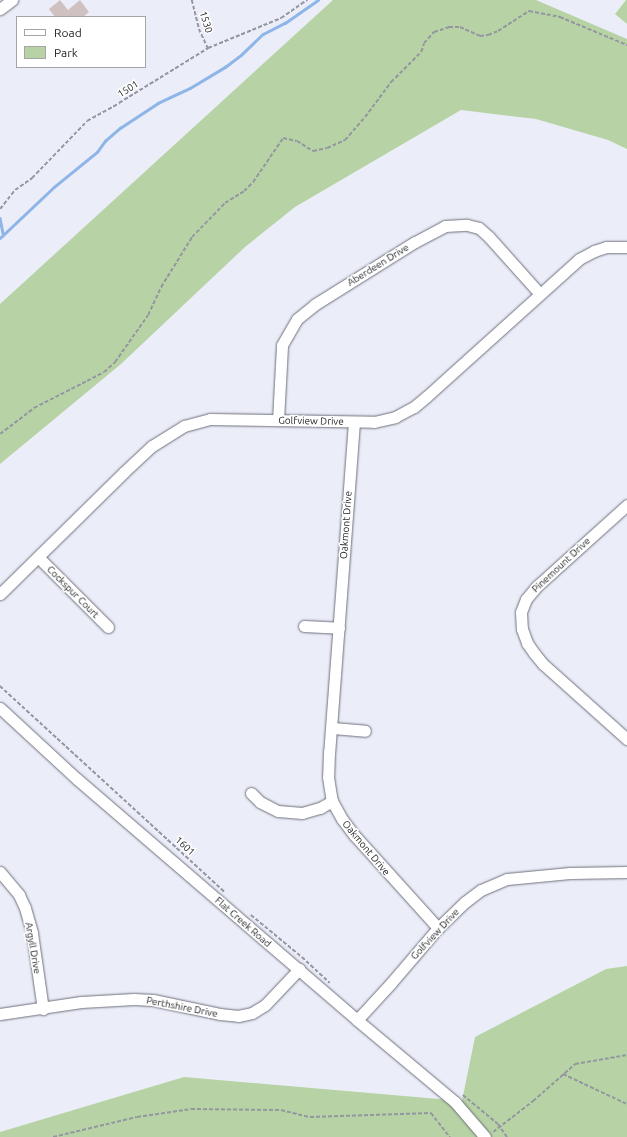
<!DOCTYPE html>
<style>
body{margin:0}
#map{position:relative;width:627px;height:1137px;overflow:hidden;background:#ebeef9;font-family:Ubuntu,sans-serif}
div>[style]{position:absolute}
[style*='--x']{left:calc(var(--x)*1px);top:calc(var(--y)*1px);width:calc(var(--w)*1px);rotate:calc(var(--a)*1deg)}
.green>*{inset:0;background:#b7d3a5}
.stream>*{height:2.5px;margin:-1.25px;padding:0 1.25px;transform-origin:1.25px;border-radius:1.25px;background:#8eb5e7}
.building>*{inset:0;background:#cfc1c0}
.path>*{height:1.5px;margin-top:-0.75px;transform-origin:0;background:repeating-linear-gradient(90deg,#94979f 0 4px,transparent 0 6px)}
.roads{filter:drop-shadow(0 0 1px #6e707a) drop-shadow(0 0 1px #6e707a)}
.minor>*{height:11px;margin:-5.5px;padding:0 5.5px;transform-origin:5.5px;border-radius:5.5px;background:#fff}
span{translate:-50% -50%;white-space:nowrap;text-align:center;line-height:1.15;-webkit-text-stroke:3px #fff;paint-order:stroke}
.street-label{font-size:10px;color:#1e1f23}
.legend{position:absolute;left:16px;top:16px;width:130px;height:52px;box-sizing:border-box;background:#fff;border:1px solid #a5a5a7;margin:0;padding:5px 7px;list-style:none;font-size:12px;color:#1e1f23}
.legend li{display:flex;align-items:center;gap:8px;height:20px}
.legend b{width:20px;border:1px solid #a5a5a7}
</style>
<div id="map">
<div class="green">
<div style="clip-path:polygon(333px 0,536px 0,627px 39px,627px 149px,608px 140px,536px 119px,461px 110px,295px 207px,245px 247px,121px 364px,0 464px,0 304px)"></div>
<div style="clip-path:polygon(626px 0,627px 0,627px 24px,615px 14px)"></div>
<div style="clip-path:polygon(627px 966px,627px 1137px,0 1137px,0 1132px,184px 1077px,462px 1101px,475px 1037px,606px 969px)"></div>
</div>
<div class="stream">
<div style="--x:0;--y:218;--w:15;--a:79"></div>
<div style="--x:0;--y:238;--w:74;--a:-43.4"></div>
<div style="--x:54;--y:187;--w:55;--a:-39.1"></div>
<div style="--x:97;--y:152;--w:14;--a:-54"></div>
<div style="--x:105;--y:141;--w:20;--a:-41"></div>
<div style="--x:120;--y:128;--w:45;--a:-33.3"></div>
<div style="--x:158;--y:103;--w:35;--a:-25"></div>
<div style="--x:190;--y:88;--w:41;--a:-31"></div>
<div style="--x:225;--y:67;--w:20;--a:-37"></div>
<div style="--x:241;--y:55;--w:30;--a:-44"></div>
<div style="--x:263;--y:34;--w:25;--a:-27"></div>
<div style="--x:285;--y:23;--w:40;--a:-34.9"></div>
</div>
<div class="building">
<div style="clip-path:polygon(60px 0,68px 10px,80px 0,89px 12px,83px 17px,55px 17px,49px 9px)"></div>
</div>
<div class="path">
<div style="--x:192;--y:0;--w:30;--a:76"></div>
<div style="--x:199;--y:29;--w:21;--a:65"></div>
<div style="--x:0;--y:209;--w:24;--a:-52"></div>
<div style="--x:15;--y:190;--w:21;--a:-35"></div>
<div style="--x:32;--y:178;--w:79;--a:-46"></div>
<div style="--x:87;--y:121;--w:37;--a:-29"></div>
<div style="--x:119;--y:103;--w:105;--a:-31.7"></div>
<div style="--x:208;--y:48;--w:79;--a:-22.3"></div>
<div style="--x:281;--y:18;--w:32;--a:-35"></div>
<div style="--x:0;--y:434;--w:43;--a:-37.4"></div>
<div style="--x:34;--y:408;--w:59;--a:-27"></div>
<div style="--x:87;--y:381;--w:19;--a:-28"></div>
<div style="--x:104;--y:372;--w:15;--a:-42"></div>
<div style="--x:115;--y:362;--w:57;--a:-54.9"></div>
<div style="--x:148;--y:315;--w:31;--a:-65"></div>
<div style="--x:161;--y:287;--w:59;--a:-58.2"></div>
<div style="--x:192;--y:237;--w:47;--a:-45.9"></div>
<div style="--x:225;--y:203;--w:22;--a:-32"></div>
<div style="--x:244;--y:191;--w:13;--a:-45"></div>
<div style="--x:253;--y:182;--w:53;--a:-55.7"></div>
<div style="--x:283;--y:138;--w:14;--a:12"></div>
<div style="--x:297;--y:141;--w:19;--a:32"></div>
<div style="--x:313;--y:151;--w:14;--a:-12"></div>
<div style="--x:327;--y:148;--w:20;--a:-24"></div>
<div style="--x:345;--y:140;--w:30;--a:-49"></div>
<div style="--x:365;--y:117;--w:44;--a:-53.4"></div>
<div style="--x:391;--y:82;--w:42;--a:-45"></div>
<div style="--x:421;--y:52;--w:9;--a:-72"></div>
<div style="--x:424;--y:43;--w:15;--a:-48"></div>
<div style="--x:434;--y:32;--w:16;--a:-18"></div>
<div style="--x:449;--y:27;--w:11;--a:0"></div>
<div style="--x:460;--y:27;--w:22;--a:24"></div>
<div style="--x:480;--y:36;--w:8;--a:-7"></div>
<div style="--x:488;--y:35;--w:11;--a:-22"></div>
<div style="--x:498;--y:31;--w:37;--a:-33"></div>
<div style="--x:529;--y:11;--w:32;--a:11"></div>
<div style="--x:560;--y:17;--w:73;--a:22.7"></div>
<div style="--x:0;--y:686;--w:306;--a:42.5"></div>
<div style="--x:251;--y:915;--w:66;--a:39.5"></div>
<div style="--x:302;--y:957;--w:38;--a:43"></div>
<div style="--x:563;--y:1074;--w:71;--a:25.1"></div>
<div style="--x:463;--y:1095;--w:45;--a:39.6"></div>
<div style="--x:498;--y:1124;--w:16;--a:55"></div>
<div style="--x:493;--y:1132;--w:51;--a:-37.8"></div>
<div style="--x:533;--y:1101;--w:56;--a:-41.4"></div>
<div style="--x:575;--y:1064;--w:53;--a:-9.8"></div>
<div style="--x:53;--y:1137;--w:86;--a:-13.4"></div>
<div style="--x:137;--y:1117;--w:55;--a:-8.4"></div>
<div style="--x:191;--y:1109;--w:90;--a:0.6"></div>
<div style="--x:281;--y:1110;--w:30;--a:14"></div>
<div style="--x:310;--y:1117;--w:121;--a:-1.9"></div>
<div style="--x:431;--y:1113;--w:31;--a:52"></div>
</div>
<div class="roads">
<div class="minor">
<div style="--x:0;--y:9;--w:15;--a:-37"></div>
<div style="--x:278;--y:420;--w:75;--a:-86.9"></div>
<div style="--x:282;--y:345;--w:30;--a:-60"></div>
<div style="--x:297;--y:319;--w:22;--a:-39"></div>
<div style="--x:314;--y:305;--w:119;--a:-32"></div>
<div style="--x:415;--y:242;--w:34;--a:-28"></div>
<div style="--x:445;--y:226;--w:22;--a:-3"></div>
<div style="--x:467;--y:225;--w:12;--a:14"></div>
<div style="--x:479;--y:228;--w:13;--a:42"></div>
<div style="--x:489;--y:237;--w:76;--a:48.2"></div>
<div style="--x:354;--y:422;--w:331;--a:94.3"></div>
<div style="--x:329;--y:752;--w:25;--a:92"></div>
<div style="--x:328;--y:777;--w:24;--a:81"></div>
<div style="--x:332;--y:801;--w:21;--a:61"></div>
<div style="--x:342;--y:819;--w:21;--a:53"></div>
<div style="--x:355;--y:836;--w:124;--a:47.9"></div>
<div style="--x:627;--y:505;--w:121;--a:138"></div>
<div style="--x:537;--y:586;--w:17;--a:130"></div>
<div style="--x:526;--y:599;--w:14;--a:111"></div>
<div style="--x:521;--y:612;--w:17;--a:87"></div>
<div style="--x:522;--y:629;--w:15;--a:70"></div>
<div style="--x:527;--y:643;--w:12;--a:55"></div>
<div style="--x:534;--y:653;--w:14;--a:51"></div>
<div style="--x:543;--y:664;--w:113;--a:41.8"></div>
<div style="--x:38;--y:557;--w:99;--a:45"></div>
<div style="--x:0;--y:594;--w:174;--a:-44.5"></div>
<div style="--x:124;--y:472;--w:38;--a:-43"></div>
<div style="--x:152;--y:446;--w:38;--a:-32"></div>
<div style="--x:184;--y:426;--w:27;--a:-15"></div>
<div style="--x:210;--y:419;--w:164;--a:1"></div>
<div style="--x:374;--y:422;--w:22;--a:-13"></div>
<div style="--x:395;--y:417;--w:21;--a:-28"></div>
<div style="--x:414;--y:407;--w:16;--a:-40"></div>
<div style="--x:426;--y:397;--w:206;--a:-42"></div>
<div style="--x:579;--y:259;--w:17;--a:-28"></div>
<div style="--x:594;--y:251;--w:13;--a:-18"></div>
<div style="--x:606;--y:247;--w:21;--a:0"></div>
<div style="--x:304;--y:626;--w:35;--a:3"></div>
<div style="--x:0;--y:708;--w:105;--a:42.7"></div>
<div style="--x:77;--y:779;--w:369;--a:40.7"></div>
<div style="--x:357;--y:1020;--w:128;--a:39.9"></div>
<div style="--x:455;--y:1102;--w:46;--a:49.4"></div>
<div style="--x:333;--y:728;--w:32;--a:5"></div>
<div style="--x:251;--y:793;--w:13;--a:45"></div>
<div style="--x:260;--y:802;--w:20;--a:27"></div>
<div style="--x:278;--y:811;--w:24;--a:5"></div>
<div style="--x:302;--y:813;--w:19;--a:-16"></div>
<div style="--x:320;--y:808;--w:14;--a:-30"></div>
<div style="--x:0;--y:872;--w:30;--a:50"></div>
<div style="--x:19;--y:895;--w:14;--a:65"></div>
<div style="--x:25;--y:908;--w:26;--a:74"></div>
<div style="--x:32;--y:933;--w:77;--a:81.8"></div>
<div style="--x:0;--y:1014;--w:82;--a:-8.4"></div>
<div style="--x:81;--y:1002;--w:53;--a:-3.2"></div>
<div style="--x:134;--y:999;--w:19;--a:3"></div>
<div style="--x:153;--y:1000;--w:68;--a:11.8"></div>
<div style="--x:220;--y:1014;--w:18;--a:6"></div>
<div style="--x:238;--y:1016;--w:14;--a:-12"></div>
<div style="--x:252;--y:1013;--w:15;--a:-32"></div>
<div style="--x:265;--y:1005;--w:50;--a:-46.6"></div>
<div style="--x:357;--y:1020;--w:50;--a:-47.4"></div>
<div style="--x:391;--y:983;--w:72;--a:-49.5"></div>
<div style="--x:438;--y:928;--w:37;--a:-44"></div>
<div style="--x:465;--y:902;--w:20;--a:-37"></div>
<div style="--x:481;--y:890;--w:28;--a:-23"></div>
<div style="--x:507;--y:879;--w:63;--a:-5.4"></div>
<div style="--x:570;--y:873;--w:57;--a:-1"></div>
</div>
</div>
<div class="street-label">
<span style="left:206px;top:22px;rotate:73deg">1530</span>
<span style="left:128px;top:89px;rotate:-32deg">1501</span>
<span style="left:378px;top:265px;rotate:-32deg">Aberdeen Drive</span>
<span style="left:311px;top:421px;rotate:1deg">Golfview Drive</span>
<span style="left:346px;top:525px;rotate:-86deg">Oakmont Drive</span>
<span style="left:561px;top:565px;rotate:-43deg">Pinemount Drive</span>
<span style="left:73px;top:592px;rotate:45deg">Cockspur Court</span>
<span style="left:185px;top:846px;rotate:42deg">1601</span>
<span style="left:366px;top:848px;rotate:50deg">Oakmont Drive</span>
<span style="left:243px;top:922px;rotate:41deg">Flat Creek Road</span>
<span style="left:435px;top:934px;rotate:-47deg">Golfview Drive</span>
<span style="left:33px;top:948px;rotate:80deg">Argyll Drive</span>
<span style="left:182px;top:1007px;rotate:11deg">Perthshire Drive</span>
</div>
<ul class="legend">
<li><b style="height:5px;background:#fff"></b>Road</li>
<li><b style="height:11px;background:#b7d3a5"></b>Park</li>
</ul>
</div>
